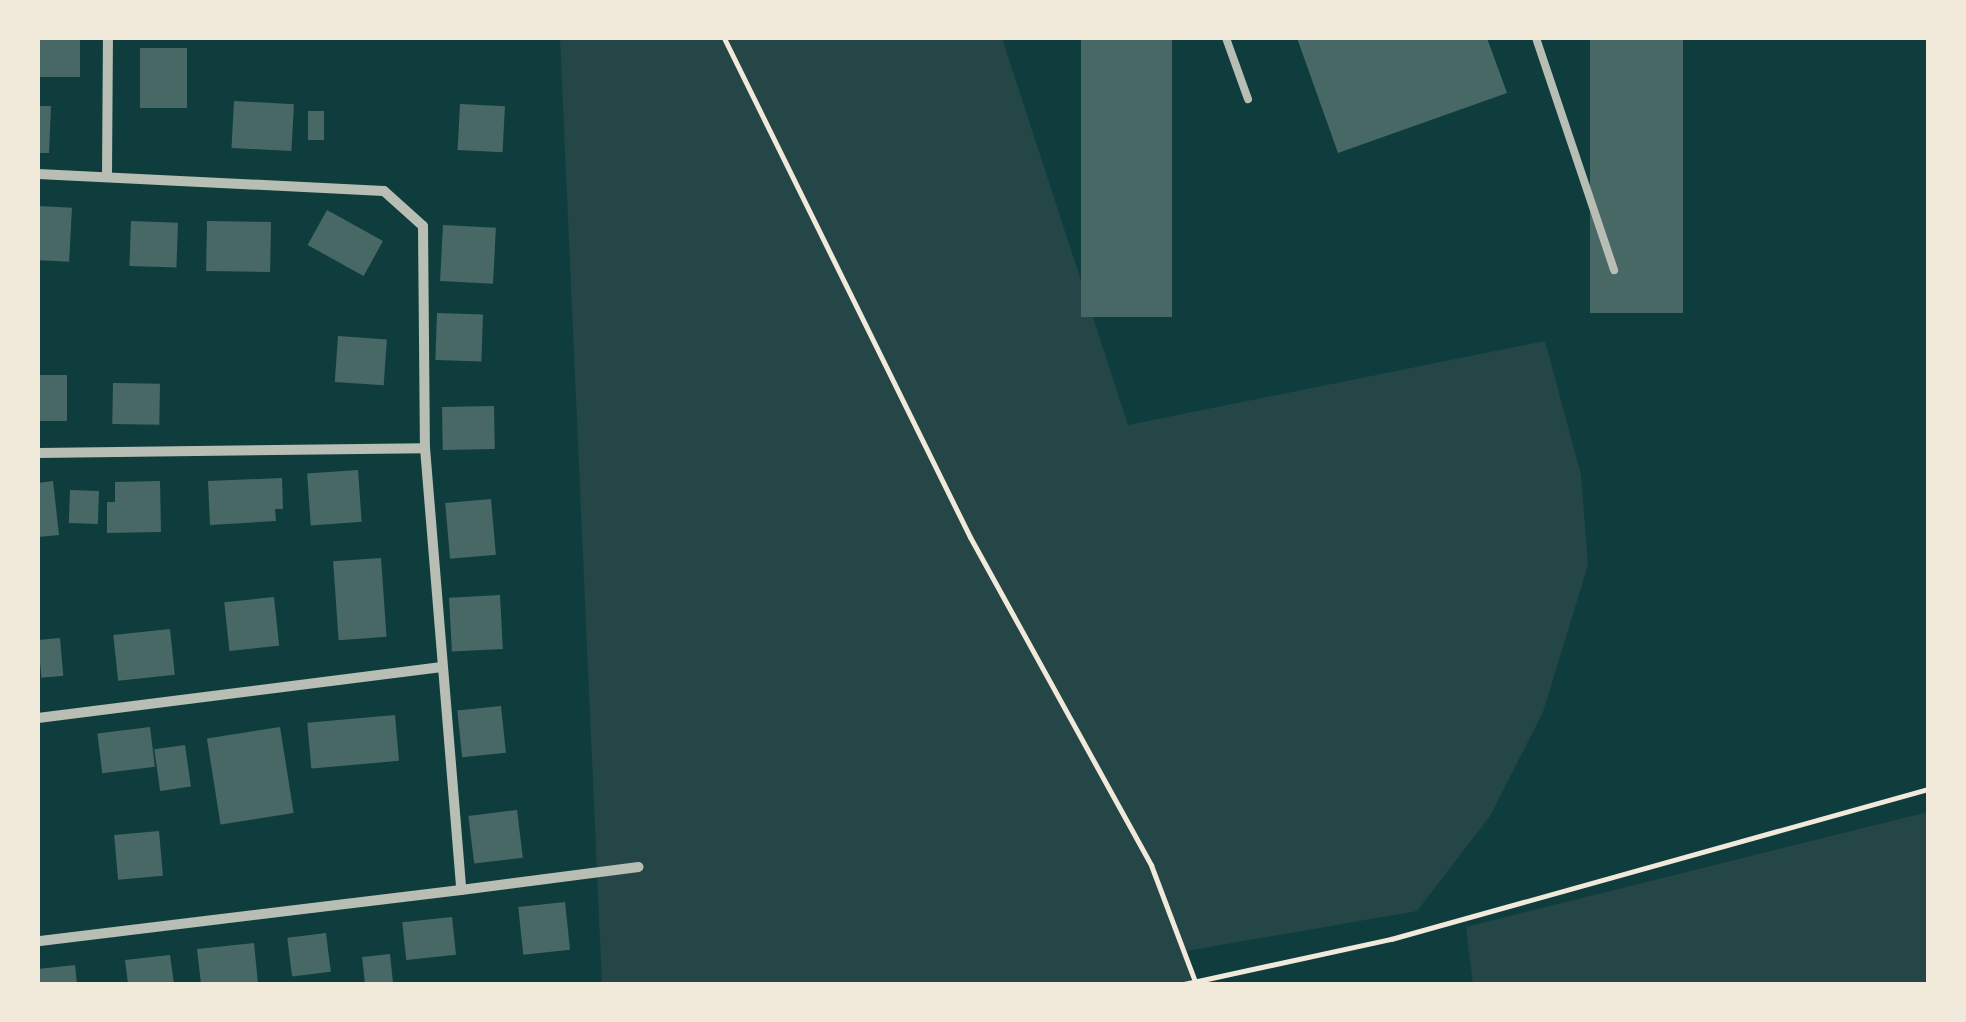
<!DOCTYPE html>
<style>
body{margin:0}
#map{position:relative;width:1966px;height:1022px;overflow:hidden;background:#0f3d3e;font-family:Manrope,sans-serif}
div>[style]{position:absolute}
[style*='--x']{left:calc(var(--x)*1px);top:calc(var(--y)*1px);width:calc(var(--w)*1px);rotate:calc(var(--a)*1deg)}
.green>*{inset:0;background:#244646}
.building>*{inset:0;background:#486865;transform-origin:0 0}
.path>*{height:5px;margin:-2.5px;padding:0 2.5px;transform-origin:2.5px;border-radius:2.5px;background:#f1e9da}
.service>*{height:8px;margin:-4px;padding:0 4px;transform-origin:4px;border-radius:4px;background:#b8beb3}
.minor>*{height:10px;margin:-5px;padding:0 5px;transform-origin:5px;border-radius:5px;background:#b8beb3}
span{translate:-50% -50%;white-space:nowrap;text-align:center;line-height:1.15;-webkit-text-stroke:9px #f1e9da;paint-order:stroke}
.frame{position:absolute;inset:0;border:40px solid #f1e9da;pointer-events:none}
</style>
<div id="map">
<div class="green">
<div style="clip-path:polygon(560px 38px,1002px 38px,1128px 425px,1545px 341px,1581px 475px,1588px 565px,1543px 712px,1490px 816px,1417px 911px,1186px 951px,1191px 984px,602px 984px)"></div>
<div style="clip-path:polygon(1928px 812px,1928px 984px,1473px 984px,1466px 927px)"></div>
</div>
<div class="building">
<div style="left:38px;top:38px;width:42px;height:39px"></div>
<div style="left:1081px;top:38px;width:91px;height:279px"></div>
<div style="clip-path:polygon(1297px 38px,1487px 38px,1507px 93px,1338px 153px)"></div>
<div style="left:1590px;top:38px;width:93px;height:275px"></div>
<div style="left:140px;top:48px;width:47px;height:60px"></div>
<div style="left:234px;top:101px;width:60px;height:47px;rotate:3deg"></div>
<div style="left:460px;top:104px;width:45px;height:46px;rotate:3deg"></div>
<div style="clip-path:polygon(38px 106px,51px 106px,49px 153px,38px 153px)"></div>
<div style="left:308px;top:111px;width:16px;height:29px"></div>
<div style="left:38px;top:206px;width:34px;height:54px;rotate:3deg"></div>
<div style="left:327px;top:210px;width:64px;height:40px;rotate:29deg"></div>
<div style="left:131px;top:221px;width:47px;height:45px;rotate:2deg"></div>
<div style="left:207px;top:221px;width:64px;height:50px;rotate:1deg"></div>
<div style="left:443px;top:225px;width:53px;height:56px;rotate:3deg"></div>
<div style="left:437px;top:313px;width:46px;height:47px;rotate:2deg"></div>
<div style="left:338px;top:336px;width:49px;height:46px;rotate:4deg"></div>
<div style="left:38px;top:375px;width:29px;height:46px"></div>
<div style="left:113px;top:383px;width:47px;height:41px;rotate:1deg"></div>
<div style="left:494px;top:406px;width:43px;height:52px;rotate:89deg"></div>
<div style="left:358px;top:470px;width:52px;height:51px;rotate:86deg"></div>
<div style="clip-path:polygon(282px 478px,283px 509px,275px 509px,276px 521px,210px 525px,208px 481px)"></div>
<div style="clip-path:polygon(53px 481px,59px 535px,38px 537px,38px 483px)"></div>
<div style="clip-path:polygon(160px 481px,161px 532px,107px 533px,107px 502px,115px 502px,115px 482px)"></div>
<div style="left:70px;top:490px;width:29px;height:33px;rotate:2deg"></div>
<div style="left:491px;top:499px;width:56px;height:46px;rotate:85deg"></div>
<div style="left:381px;top:558px;width:79px;height:48px;rotate:86deg"></div>
<div style="left:500px;top:595px;width:54px;height:51px;rotate:87deg"></div>
<div style="left:274px;top:597px;width:49px;height:50px;rotate:84deg"></div>
<div style="left:170px;top:629px;width:46px;height:57px;rotate:84deg"></div>
<div style="left:60px;top:638px;width:38px;height:22px;rotate:85deg"></div>
<div style="left:501px;top:706px;width:47px;height:44px;rotate:84deg"></div>
<div style="left:395px;top:715px;width:46px;height:88px;rotate:85deg"></div>
<div style="left:150px;top:727px;width:40px;height:53px;rotate:83deg"></div>
<div style="left:280px;top:727px;width:87px;height:74px;rotate:81deg"></div>
<div style="left:185px;top:745px;width:42px;height:31px;rotate:82deg"></div>
<div style="left:517px;top:810px;width:48px;height:49px;rotate:83deg"></div>
<div style="left:159px;top:831px;width:45px;height:45px;rotate:85deg"></div>
<div style="left:565px;top:902px;width:48px;height:47px;rotate:84deg"></div>
<div style="left:452px;top:917px;width:38px;height:50px;rotate:84deg"></div>
<div style="left:326px;top:933px;width:39px;height:39px;rotate:83deg"></div>
<div style="clip-path:polygon(254px 943px,258px 984px,201px 984px,197px 949px)"></div>
<div style="left:390px;top:954px;width:30px;height:28px;rotate:84deg"></div>
<div style="clip-path:polygon(170px 955px,174px 984px,128px 984px,125px 960px)"></div>
<div style="clip-path:polygon(75px 965px,77px 984px,38px 984px,38px 969px)"></div>
</div>
<div class="path">
<div style="--x:724;--y:38;--w:556;--a:63.76"></div>
<div style="--x:970;--y:537;--w:375;--a:61.1"></div>
<div style="--x:1151;--y:865;--w:127;--a:69.3"></div>
<div style="--x:1184;--y:984;--w:212;--a:-12.3"></div>
<div style="--x:1391;--y:939;--w:558;--a:-15.61"></div>
</div>
<div class="service">
<div style="--x:1226;--y:38;--w:65;--a:70.2"></div>
<div style="--x:1536;--y:38;--w:245;--a:71.4"></div>
</div>
<div class="minor">
<div style="--x:38;--y:174;--w:346;--a:2.8"></div>
<div style="--x:384;--y:191;--w:52;--a:41.9"></div>
<div style="--x:423;--y:226;--w:222;--a:89.5"></div>
<div style="--x:425;--y:448;--w:443;--a:85.3"></div>
<div style="--x:461;--y:890;--w:426;--a:173.1"></div>
<div style="--x:107;--y:175;--w:137;--a:-89.6"></div>
<div style="--x:38;--y:453;--w:387;--a:-0.7"></div>
<div style="--x:38;--y:718;--w:405;--a:-7.2"></div>
<div style="--x:461;--y:890;--w:179;--a:-7.4"></div>
</div>
<div class="frame"></div>
</div>
